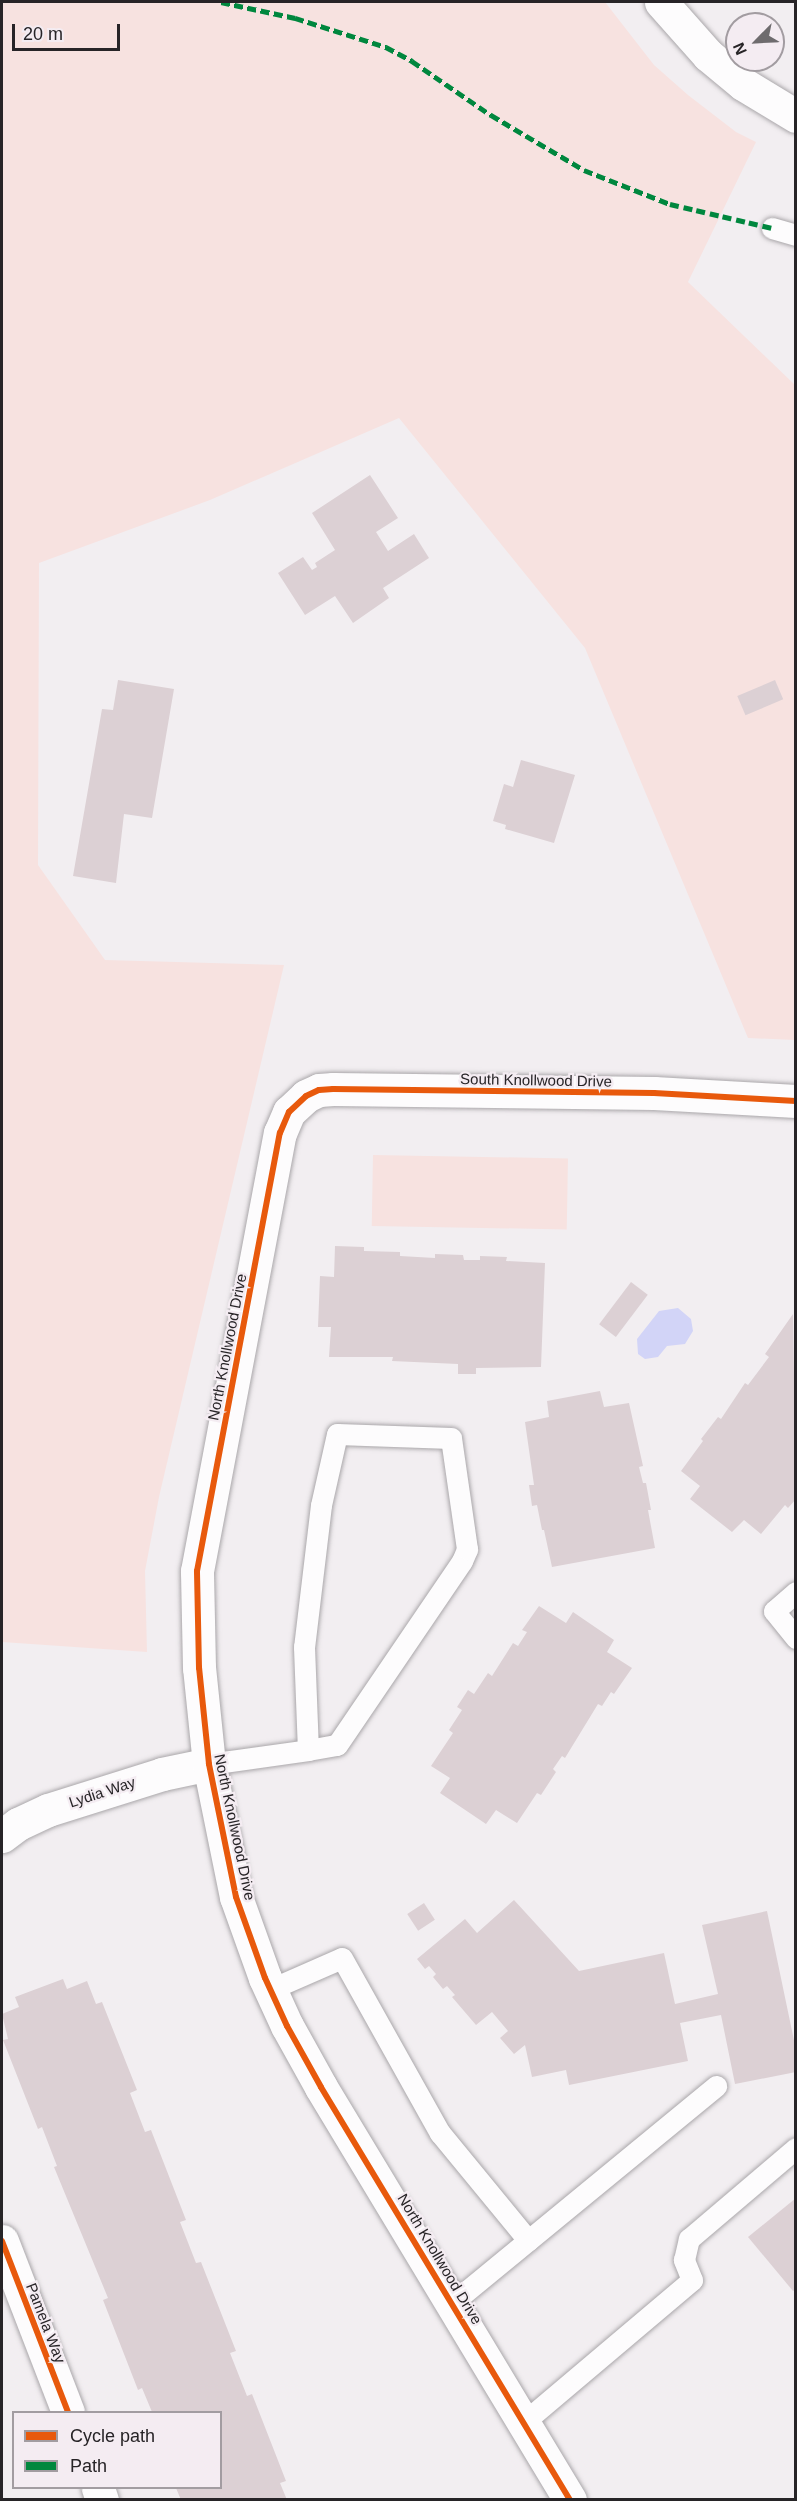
<!DOCTYPE html>
<style>
body{margin:0}
#map{position:relative;width:797px;height:2501px;overflow:hidden;background:#f2eef1;font-family:Helvetica,sans-serif}
div>[style]{position:absolute}
[style*='--x']{left:calc(var(--x)*1px);top:calc(var(--y)*1px);width:calc(var(--w)*1px);rotate:calc(var(--a)*1deg)}
.green>*{inset:0;background:#f7e2e0;transform-origin:0 0}
.water>*{inset:0;background:#d2d4f7}
.building>*{inset:0;background:#dcd0d4;transform-origin:0 0}
.roads{filter:drop-shadow(0 0 2px #aaa7aa) drop-shadow(0 0 2px #aaa7aa)}
.service>*{height:21px;margin:-10.5px;padding:0 10.5px;transform-origin:10.5px;border-radius:10.5px;background:#fdfcfd}
.minor>*{height:33px;margin:-16.5px;padding:0 16.5px;transform-origin:16.5px;border-radius:16.5px;background:#fdfcfd}
.quiet>*{height:4.5px;margin-top:-2.25px;transform-origin:0;background:repeating-linear-gradient(90deg,#00873e 0 9px,transparent 0 13.5px)}
.cycleway>*{height:6px;margin:-3px;padding:0 3px;transform-origin:3px;border-radius:3px;background:#e8590c}
span{translate:-50% -50%;white-space:nowrap;text-align:center;line-height:1.15;-webkit-text-stroke:4.5px #f4ecf2;paint-order:stroke}
.street-label{font-size:15px;color:#272427}
.frame{position:absolute;inset:0;border:3px solid #272427;pointer-events:none}
.legend{position:absolute;left:12px;top:2411px;width:210px;height:78px;box-sizing:border-box;background:#f4ecf2;border:2px solid #a29ca1;margin:0;padding:8px 10px;list-style:none;font-size:18px;color:#272427}
.legend li{display:flex;align-items:center;gap:12px;height:30px}
.legend b{width:30px;border:2px solid #a29ca1}
.north{position:absolute;left:725px;top:12px;width:60px;height:60px;box-sizing:border-box;background:#f4ecf2;border:2px solid #a29ca1;border-radius:50%;rotate:246deg;font-size:16px;font-weight:700;line-height:24px;text-align:center;color:#272427}
.north::after{content:'';display:block;margin:auto;width:21px;height:27px;background:#6e6b6e;clip-path:polygon(50% 0,100% 100%,50% 72%,0 100%)}
.scale{position:absolute;left:12px;top:24px;width:108px;height:27px;box-sizing:border-box;border:3px solid #272427;border-top:0;padding-left:8px;font-size:18px;line-height:21px;white-space:nowrap;color:#272427;-webkit-text-stroke:4px #f4ecf2;paint-order:stroke}
</style>
<div id="map">
<div class="green">
<div style="clip-path:polygon(2px 2px,605px 2px,654px 65px,688px 95px,736px 132px,756px 142px,688px 282px,795px 385px,795px 1040px,748px 1038px,585px 648px,399px 418px,210px 500px,39px 563px,38px 865px,105px 960px,284px 965px,159px 1497px,145px 1571px,147px 1652px,2px 1642px)"></div>
<div style="left:373px;top:1155px;width:195px;height:71px;rotate:1deg"></div>
</div>
<div class="water">
<div style="clip-path:polygon(678px 1308px,691px 1319px,693px 1331px,685px 1344px,667px 1346px,658px 1357px,645px 1359px,638px 1354px,637px 1339px,659px 1311px)"></div>
</div>
<div class="building">
<div style="clip-path:polygon(370px 475px,398px 518px,376px 532px,388px 551px,414px 534px,429px 558px,383px 588px,389px 598px,353px 623px,335px 596px,305px 615px,278px 573px,303px 557px,312px 570px,317px 567px,315px 563px,335px 550px,312px 513px)"></div>
<div style="clip-path:polygon(118px 680px,174px 689px,152px 818px,124px 814px,116px 883px,73px 876px,102px 709px,113px 710px)"></div>
<div style="left:775px;top:680px;width:21px;height:41px;rotate:67deg"></div>
<div style="clip-path:polygon(521px 760px,575px 775px,554px 843px,505px 829px,506px 825px,493px 821px,504px 784px,513px 787px)"></div>
<div style="clip-path:polygon(335px 1246px,364px 1247px,364px 1251px,400px 1252px,400px 1256px,435px 1258px,435px 1254px,463px 1255px,464px 1260px,480px 1260px,480px 1256px,507px 1257px,506px 1261px,545px 1263px,541px 1367px,476px 1368px,476px 1374px,458px 1374px,458px 1364px,392px 1361px,393px 1357px,329px 1357px,331px 1327px,318px 1327px,320px 1276px,334px 1277px)"></div>
<div style="left:631px;top:1282px;width:21px;height:53px;rotate:37deg"></div>
<div style="clip-path:polygon(793px 1314px,796px 1499px,788px 1508px,785px 1505px,761px 1534px,744px 1520px,732px 1532px,690px 1499px,700px 1486px,681px 1471px,703px 1441px,701px 1439px,718px 1417px,721px 1419px,745px 1383px,748px 1385px,769px 1357px,765px 1354px)"></div>
<div style="clip-path:polygon(600px 1391px,604px 1407px,629px 1403px,643px 1466px,639px 1467px,643px 1483px,646px 1483px,651px 1510px,648px 1510px,655px 1548px,552px 1567px,544px 1530px,542px 1530px,537px 1505px,532px 1506px,529px 1485px,534px 1485px,525px 1422px,549px 1417px,547px 1401px)"></div>
<div style="clip-path:polygon(539px 1606px,566px 1623px,573px 1612px,614px 1640px,607px 1652px,632px 1668px,614px 1694px,611px 1692px,602px 1706px,598px 1704px,565px 1758px,562px 1756px,553px 1769px,556px 1772px,541px 1795px,537px 1793px,517px 1823px,496px 1810px,486px 1824px,440px 1793px,450px 1778px,431px 1766px,453px 1733px,449px 1730px,462px 1710px,457px 1707px,468px 1690px,474px 1694px,488px 1673px,492px 1676px,513px 1643px,518px 1646px,527px 1632px,522px 1630px)"></div>
<div style="clip-path:polygon(514px 1900px,579px 1971px,664px 1953px,675px 2004px,718px 1994px,702px 1925px,767px 1911px,796px 2050px,796px 2072px,735px 2084px,721px 2015px,680px 2023px,688px 2061px,569px 2085px,566px 2070px,532px 2077px,525px 2045px,514px 2054px,500px 2038px,508px 2031px,492px 2012px,476px 2025px,452px 1997px,455px 1995px,447px 1986px,443px 1989px,433px 1977px,436px 1974px,429px 1966px,425px 1969px,417px 1959px,465px 1919px,477px 1933px)"></div>
<div style="left:424px;top:1903px;width:20px;height:20px;rotate:57deg"></div>
<div style="clip-path:polygon(63px 1979px,67px 1989px,87px 1981px,96px 2004px,102px 2002px,137px 2090px,130px 2093px,145px 2132px,151px 2130px,186px 2220px,180px 2222px,196px 2263px,201px 2262px,236px 2351px,230px 2353px,247px 2396px,252px 2394px,286px 2481px,280px 2483px,287px 2500px,181px 2500px,176px 2488px,220px 2488px,220px 2412px,152px 2412px,142px 2388px,138px 2390px,103px 2300px,108px 2298px,54px 2167px,57px 2166px,42px 2127px,38px 2129px,3px 2040px,8px 2039px,2px 2014px,19px 2007px,15px 1997px)"></div>
<div style="clip-path:polygon(796px 2198px,796px 2289px,793px 2291px,748px 2237px)"></div>
</div>
<div class="roads">
<div class="service">
<div style="--x:772;--y:228;--w:25;--a:16"></div>
<div style="--x:796;--y:1592;--w:29;--a:139"></div>
<div style="--x:774;--y:1611;--w:35;--a:51"></div>
<div style="--x:209;--y:1764;--w:100;--a:-8"></div>
<div style="--x:308;--y:1750;--w:29;--a:-10"></div>
<div style="--x:337;--y:1745;--w:222;--a:-55.8"></div>
<div style="--x:462;--y:1561;--w:13;--a:-67"></div>
<div style="--x:467;--y:1549;--w:112;--a:-98.2"></div>
<div style="--x:451;--y:1438;--w:114;--a:-178"></div>
<div style="--x:337;--y:1434;--w:73;--a:102.7"></div>
<div style="--x:321;--y:1505;--w:143;--a:96.8"></div>
<div style="--x:304;--y:1647;--w:103;--a:87.8"></div>
<div style="--x:271;--y:1989;--w:77;--a:-23.6"></div>
<div style="--x:342;--y:1958;--w:201;--a:60.8"></div>
<div style="--x:440;--y:2133;--w:139;--a:50.6"></div>
<div style="--x:452;--y:2303;--w:342;--a:-39.4"></div>
<div style="--x:524;--y:2422;--w:220;--a:-40.2"></div>
<div style="--x:692;--y:2280;--w:22;--a:-112"></div>
<div style="--x:684;--y:2260;--w:22;--a:-77"></div>
<div style="--x:689;--y:2239;--w:140;--a:-40.4"></div>
</div>
<div class="minor">
<div style="--x:661;--y:2;--w:71;--a:48.4"></div>
<div style="--x:708;--y:55;--w:45;--a:39.6"></div>
<div style="--x:743;--y:84;--w:62;--a:31.1"></div>
<div style="--x:2;--y:1836;--w:20;--a:-37"></div>
<div style="--x:18;--y:1824;--w:33;--a:-25"></div>
<div style="--x:48;--y:1810;--w:120;--a:-17.5"></div>
<div style="--x:162;--y:1774;--w:48;--a:-12"></div>
<div style="--x:2;--y:2241;--w:183;--a:68.9"></div>
<div style="--x:98;--y:2488;--w:13;--a:72"></div>
<div style="--x:570;--y:2500;--w:482;--a:-121.1"></div>
<div style="--x:321;--y:2087;--w:70;--a:-119.1"></div>
<div style="--x:287;--y:2026;--w:53;--a:-114.6"></div>
<div style="--x:265;--y:1978;--w:86;--a:-109.7"></div>
<div style="--x:236;--y:1897;--w:136;--a:-101.5"></div>
<div style="--x:209;--y:1764;--w:97;--a:-95.9"></div>
<div style="--x:199;--y:1668;--w:97;--a:-91.2"></div>
<div style="--x:197;--y:1571;--w:446;--a:-79.3"></div>
<div style="--x:280;--y:1133;--w:23;--a:-67"></div>
<div style="--x:289;--y:1112;--w:23;--a:-43"></div>
<div style="--x:306;--y:1096;--w:14;--a:-25"></div>
<div style="--x:319;--y:1090;--w:14;--a:-4"></div>
<div style="--x:333;--y:1089;--w:321;--a:0.7"></div>
<div style="--x:654;--y:1093;--w:142;--a:3.2"></div>
</div>
</div>
<div class="quiet">
<div style="--x:221;--y:2;--w:76;--a:12.2"></div>
<div style="--x:295;--y:18;--w:96;--a:17.7"></div>
<div style="--x:386;--y:47;--w:30;--a:28"></div>
<div style="--x:412;--y:61;--w:96;--a:34.4"></div>
<div style="--x:491;--y:115;--w:108;--a:30.6"></div>
<div style="--x:584;--y:170;--w:92;--a:21.6"></div>
<div style="--x:670;--y:204;--w:105;--a:13.2"></div>
</div>
<div class="cycleway">
<div style="--x:2;--y:2241;--w:183;--a:68.9"></div>
<div style="--x:570;--y:2500;--w:482;--a:-121.1"></div>
<div style="--x:321;--y:2087;--w:70;--a:-119.1"></div>
<div style="--x:287;--y:2026;--w:53;--a:-114.6"></div>
<div style="--x:265;--y:1978;--w:86;--a:-109.7"></div>
<div style="--x:236;--y:1897;--w:136;--a:-101.5"></div>
<div style="--x:209;--y:1764;--w:97;--a:-95.9"></div>
<div style="--x:199;--y:1668;--w:97;--a:-91.2"></div>
<div style="--x:197;--y:1571;--w:446;--a:-79.3"></div>
<div style="--x:280;--y:1133;--w:23;--a:-67"></div>
<div style="--x:289;--y:1112;--w:23;--a:-43"></div>
<div style="--x:306;--y:1096;--w:14;--a:-25"></div>
<div style="--x:319;--y:1090;--w:14;--a:-4"></div>
<div style="--x:333;--y:1089;--w:321;--a:0.7"></div>
<div style="--x:654;--y:1093;--w:142;--a:3.2"></div>
</div>
<div class="street-label">
<span style="left:536px;top:1080px;rotate:1deg">South Knollwood Drive</span>
<span style="left:227px;top:1347px;rotate:-79deg">North Knollwood Drive</span>
<span style="left:102px;top:1792px;rotate:-18deg">Lydia Way</span>
<span style="left:235px;top:1827px;rotate:78deg">North Knollwood Drive</span>
<span style="left:440px;top:2259px;rotate:59deg">North Knollwood Drive</span>
<span style="left:46px;top:2323px;rotate:69deg">Pamela Way</span>
</div>
<div class="frame"></div>
<ul class="legend">
<li><b style="height:8px;background:#e8590c"></b>Cycle path</li>
<li><b style="height:8px;background:#00873e"></b>Path</li>
</ul>
<div class="north">N</div>
<div class="scale">20 m</div>
</div>
